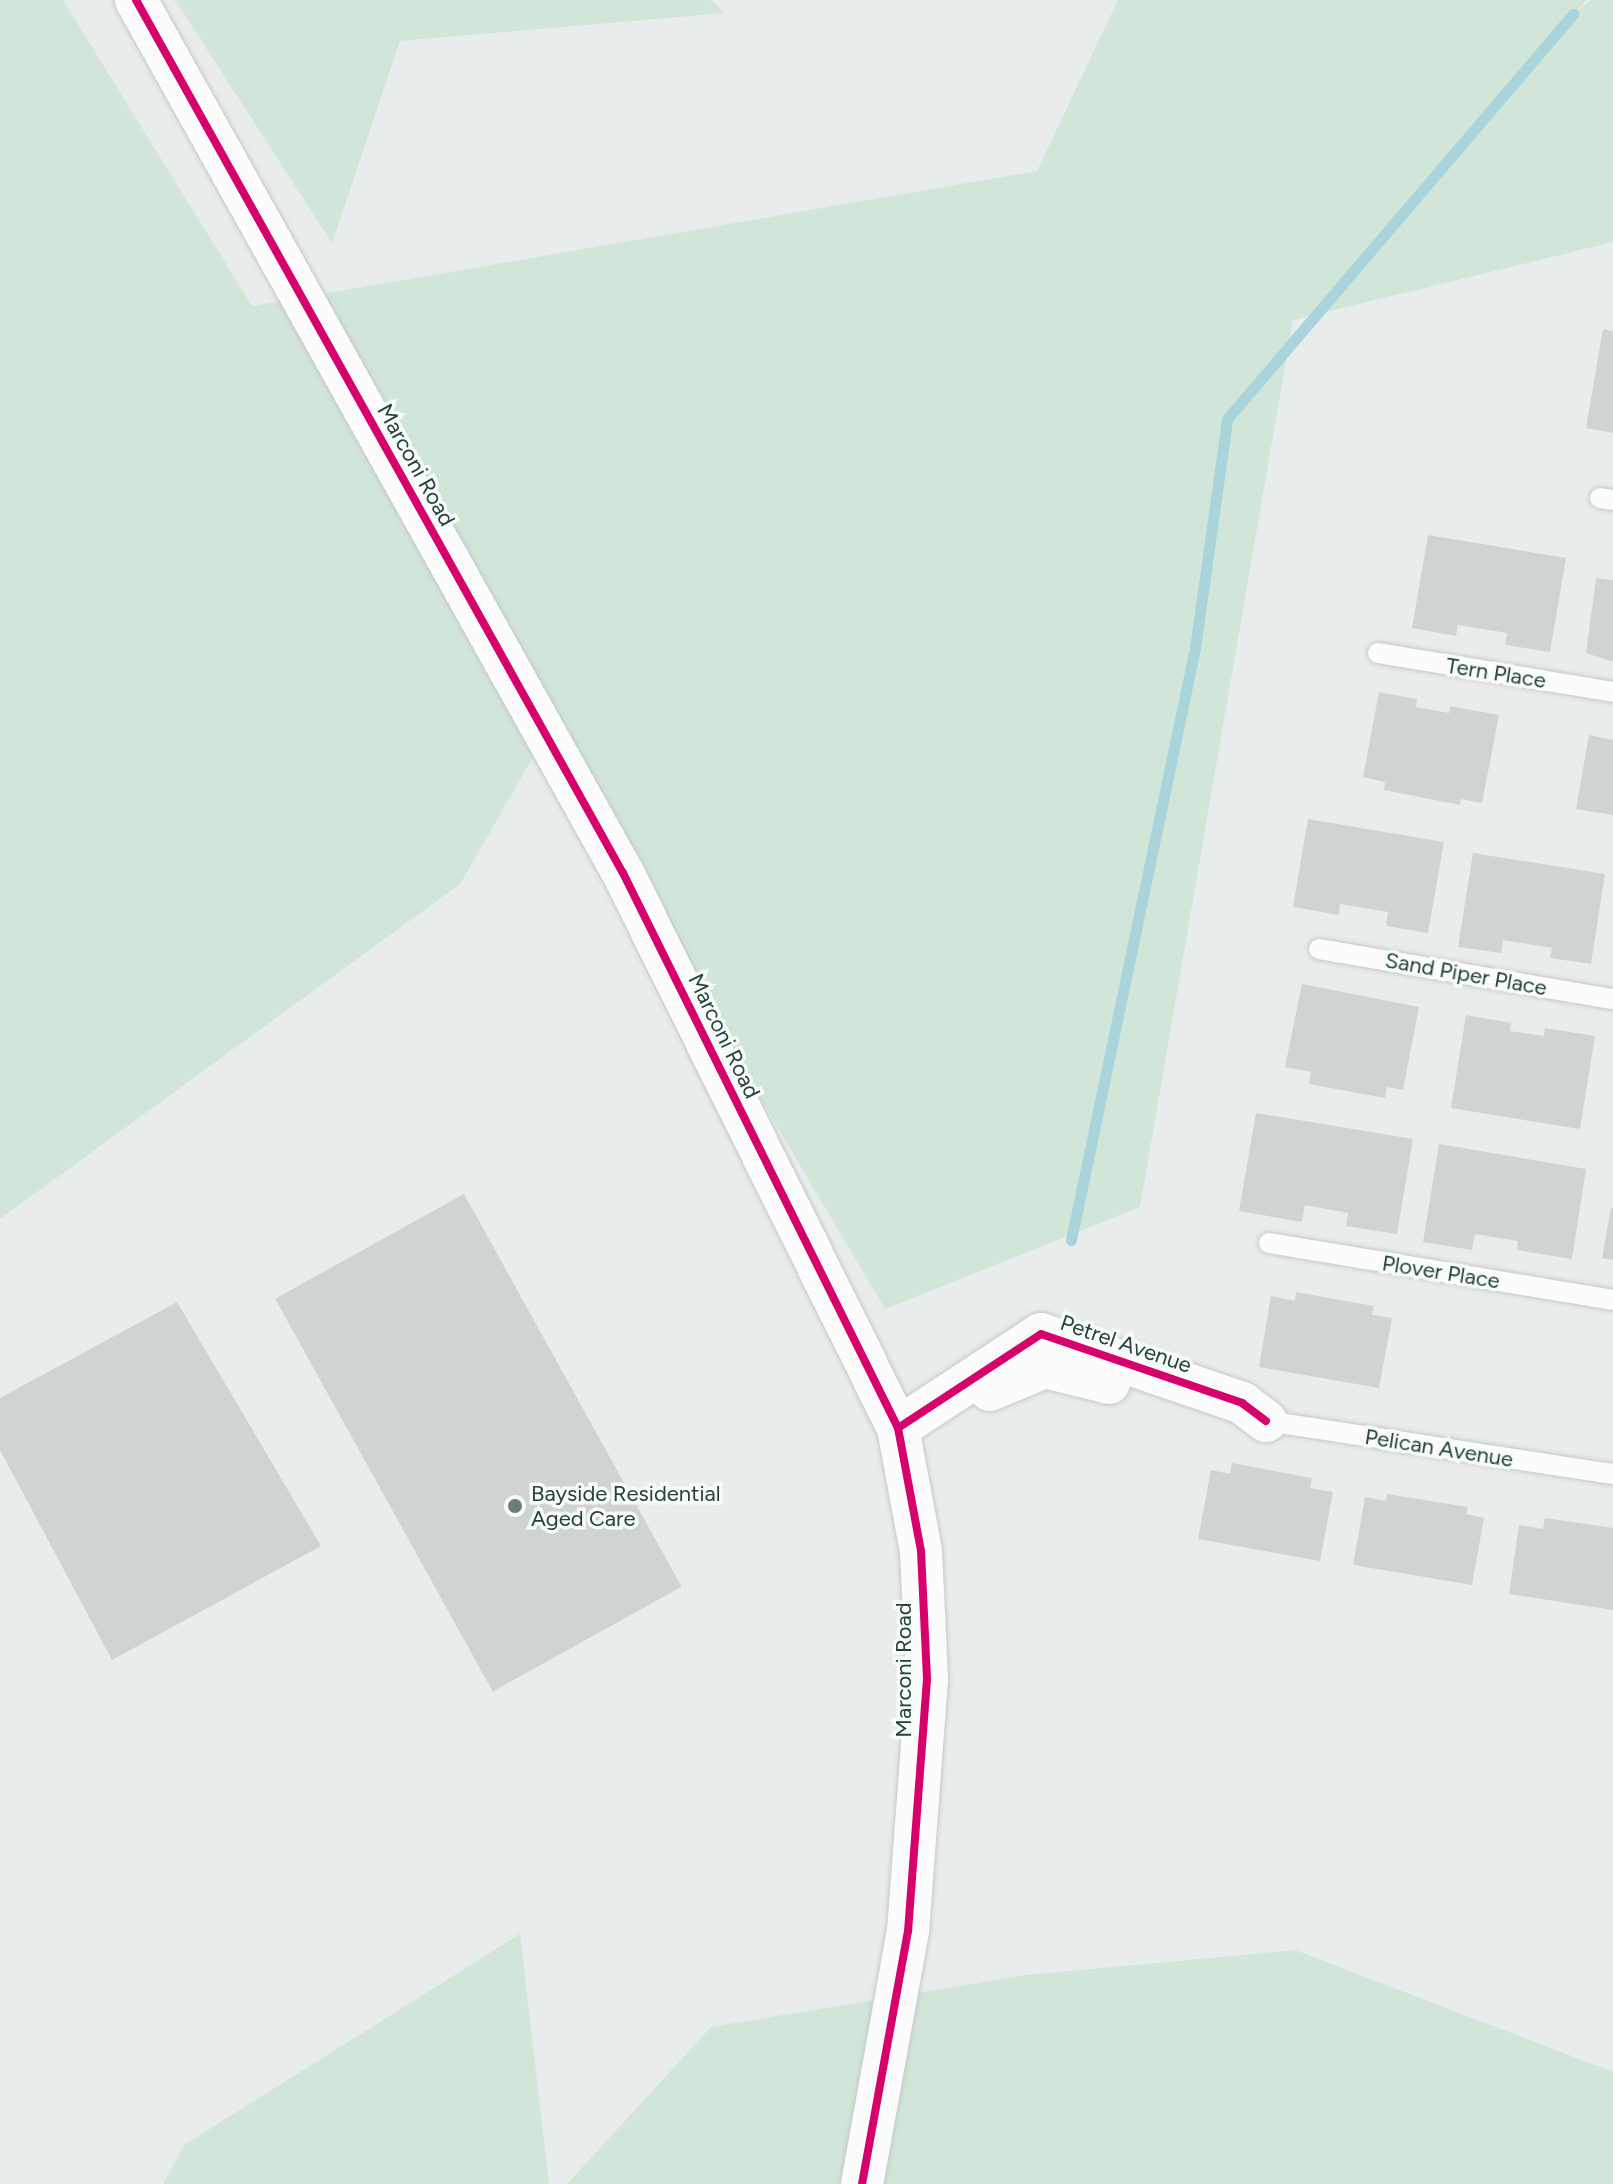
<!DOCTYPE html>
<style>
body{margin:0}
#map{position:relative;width:1613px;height:2184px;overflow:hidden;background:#e8edeb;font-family:Figtree,sans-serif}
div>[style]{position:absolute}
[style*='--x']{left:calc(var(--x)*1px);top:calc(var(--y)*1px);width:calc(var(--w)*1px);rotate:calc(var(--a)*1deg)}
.green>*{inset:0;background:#d1e6d8}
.stream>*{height:11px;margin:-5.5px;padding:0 5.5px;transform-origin:5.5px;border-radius:5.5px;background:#a9d4db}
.building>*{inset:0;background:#cfd4d2;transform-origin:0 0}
.roads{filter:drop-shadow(0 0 2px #c5cac8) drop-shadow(0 0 2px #c5cac8)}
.lane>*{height:20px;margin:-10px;padding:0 10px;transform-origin:10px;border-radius:10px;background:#fcfcfc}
.street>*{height:42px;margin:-21px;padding:0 21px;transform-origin:21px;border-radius:21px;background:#fcfcfc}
.cycleway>*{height:8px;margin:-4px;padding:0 4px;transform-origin:4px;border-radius:4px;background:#d6006c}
.dots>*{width:22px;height:22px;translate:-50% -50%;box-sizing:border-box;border:4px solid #f7fbf9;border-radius:50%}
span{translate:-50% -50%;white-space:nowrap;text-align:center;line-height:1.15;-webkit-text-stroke:7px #f7fbf9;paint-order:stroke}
.street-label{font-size:22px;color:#24423a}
.poi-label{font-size:22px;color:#24423a}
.left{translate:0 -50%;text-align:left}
</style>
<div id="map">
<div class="green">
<div style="clip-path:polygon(0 0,63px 0,252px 306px,1037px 171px,1118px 0,1586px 0,1578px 10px,1591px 0,1613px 0,1613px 242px,1293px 320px,1140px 1207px,885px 1309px,546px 735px,460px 884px,0 1219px)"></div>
<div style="clip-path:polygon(175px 0,711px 0,725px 13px,400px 41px,332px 243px)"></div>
<div style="clip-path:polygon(520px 1934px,549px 2184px,163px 2184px,184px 2145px)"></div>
<div style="clip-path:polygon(1295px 1950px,1613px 2072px,1613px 2184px,567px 2184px,711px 2027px,1026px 1975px)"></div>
</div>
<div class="stream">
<div style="--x:1071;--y:1240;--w:605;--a:-78.17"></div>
<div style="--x:1195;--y:648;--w:231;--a:-82"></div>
<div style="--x:1227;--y:419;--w:533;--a:-49.49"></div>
</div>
<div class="building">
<div style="clip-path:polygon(1603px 329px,1613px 331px,1613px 433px,1586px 428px)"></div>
<div style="clip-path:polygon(1428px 535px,1566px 558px,1550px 652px,1505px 645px,1507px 633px,1458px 625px,1456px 636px,1412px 628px)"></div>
<div style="clip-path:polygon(1596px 578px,1613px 580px,1613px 662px,1586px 653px)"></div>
<div style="clip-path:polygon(1379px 692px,1417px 699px,1416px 707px,1449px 713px,1450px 706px,1499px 715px,1482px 803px,1461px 799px,1460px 805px,1384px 790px,1385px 782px,1363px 777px)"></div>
<div style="clip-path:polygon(1589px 735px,1613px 740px,1613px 815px,1576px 809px)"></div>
<div style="clip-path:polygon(1308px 819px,1444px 842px,1428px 933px,1386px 926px,1388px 912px,1340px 904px,1339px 915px,1293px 907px)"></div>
<div style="clip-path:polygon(1473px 853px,1605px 874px,1591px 964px,1550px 958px,1552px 948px,1503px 940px,1501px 953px,1458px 947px)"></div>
<div style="clip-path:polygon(1302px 984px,1419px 1007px,1403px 1090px,1387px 1087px,1385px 1098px,1309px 1084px,1311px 1072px,1285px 1067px)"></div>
<div style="clip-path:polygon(1466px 1015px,1511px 1023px,1510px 1031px,1544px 1036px,1545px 1028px,1595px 1036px,1580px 1129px,1451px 1108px)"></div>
<div style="clip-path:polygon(1256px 1113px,1413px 1139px,1397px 1234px,1346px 1226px,1348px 1213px,1305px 1205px,1302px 1222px,1239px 1211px)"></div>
<div style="clip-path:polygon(1439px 1144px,1586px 1169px,1572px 1259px,1517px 1250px,1518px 1241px,1475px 1234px,1472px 1250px,1423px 1242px)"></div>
<div style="left:464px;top:1194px;width:449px;height:216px;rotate:61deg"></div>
<div style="clip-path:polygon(1611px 1208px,1613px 1208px,1613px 1260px,1602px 1258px)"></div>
<div style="clip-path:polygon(1296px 1292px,1374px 1306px,1372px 1315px,1392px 1318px,1379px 1388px,1259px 1367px,1271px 1296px,1295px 1301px)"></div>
<div style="clip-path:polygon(177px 1302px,321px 1546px,112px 1660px,0 1450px,0 1398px)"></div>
<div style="clip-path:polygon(1232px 1463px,1312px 1478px,1310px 1488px,1333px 1492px,1320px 1561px,1198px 1539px,1211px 1470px,1230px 1474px)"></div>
<div style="clip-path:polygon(1387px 1494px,1468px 1507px,1466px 1514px,1484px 1518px,1472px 1585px,1353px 1565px,1365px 1497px,1386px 1501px)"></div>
<div style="clip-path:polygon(1545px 1518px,1613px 1528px,1613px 1610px,1509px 1594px,1519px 1525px,1543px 1529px)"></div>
</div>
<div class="roads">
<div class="lane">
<div style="--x:1600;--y:498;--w:13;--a:9"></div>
<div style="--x:1378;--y:653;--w:238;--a:9.4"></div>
<div style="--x:1319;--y:949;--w:298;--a:9.7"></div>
<div style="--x:1269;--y:1243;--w:349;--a:9.4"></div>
<div style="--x:1266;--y:1421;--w:351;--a:8.7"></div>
</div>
<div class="street">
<div style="--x:136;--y:0;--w:1000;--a:60.85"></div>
<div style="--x:623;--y:873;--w:619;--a:63.64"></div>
<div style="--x:898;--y:1428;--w:125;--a:79.4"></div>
<div style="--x:921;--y:1551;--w:128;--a:87.3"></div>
<div style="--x:927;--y:1679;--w:253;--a:94.3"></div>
<div style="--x:908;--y:1931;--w:257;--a:100.3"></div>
<div style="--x:990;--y:1390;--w:60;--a:-22.7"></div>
<div style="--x:1045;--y:1367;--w:66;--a:14"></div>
<div style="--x:898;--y:1428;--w:171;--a:-33.3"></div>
<div style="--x:1041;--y:1334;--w:213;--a:18.9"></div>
<div style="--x:1242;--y:1403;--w:30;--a:37"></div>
</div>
</div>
<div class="cycleway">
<div style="--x:136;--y:0;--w:1000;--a:60.85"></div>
<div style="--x:623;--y:873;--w:619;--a:63.64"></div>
<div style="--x:898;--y:1428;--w:125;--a:79.4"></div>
<div style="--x:921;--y:1551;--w:128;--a:87.3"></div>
<div style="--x:927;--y:1679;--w:253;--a:94.3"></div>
<div style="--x:908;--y:1931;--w:257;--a:100.3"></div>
<div style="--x:898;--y:1428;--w:171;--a:-33.3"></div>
<div style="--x:1041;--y:1334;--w:213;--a:18.9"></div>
<div style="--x:1242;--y:1403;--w:30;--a:37"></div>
</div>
<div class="dots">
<div style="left:515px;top:1506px;background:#697e78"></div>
</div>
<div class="street-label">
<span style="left:416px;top:465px;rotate:61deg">Marconi Road</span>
<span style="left:1496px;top:673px;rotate:9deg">Tern Place</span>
<span style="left:1466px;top:974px;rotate:10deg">Sand Piper Place</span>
<span style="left:724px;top:1036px;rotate:64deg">Marconi Road</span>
<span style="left:1441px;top:1272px;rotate:9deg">Plover Place</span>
<span style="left:1126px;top:1344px;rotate:19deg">Petrel Avenue</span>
<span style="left:1439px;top:1448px;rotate:9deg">Pelican Avenue</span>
<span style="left:904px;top:1670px;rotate:-90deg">Marconi Road</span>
</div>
<div class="poi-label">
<span class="left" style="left:531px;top:1506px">Bayside Residential<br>Aged Care</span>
</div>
</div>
